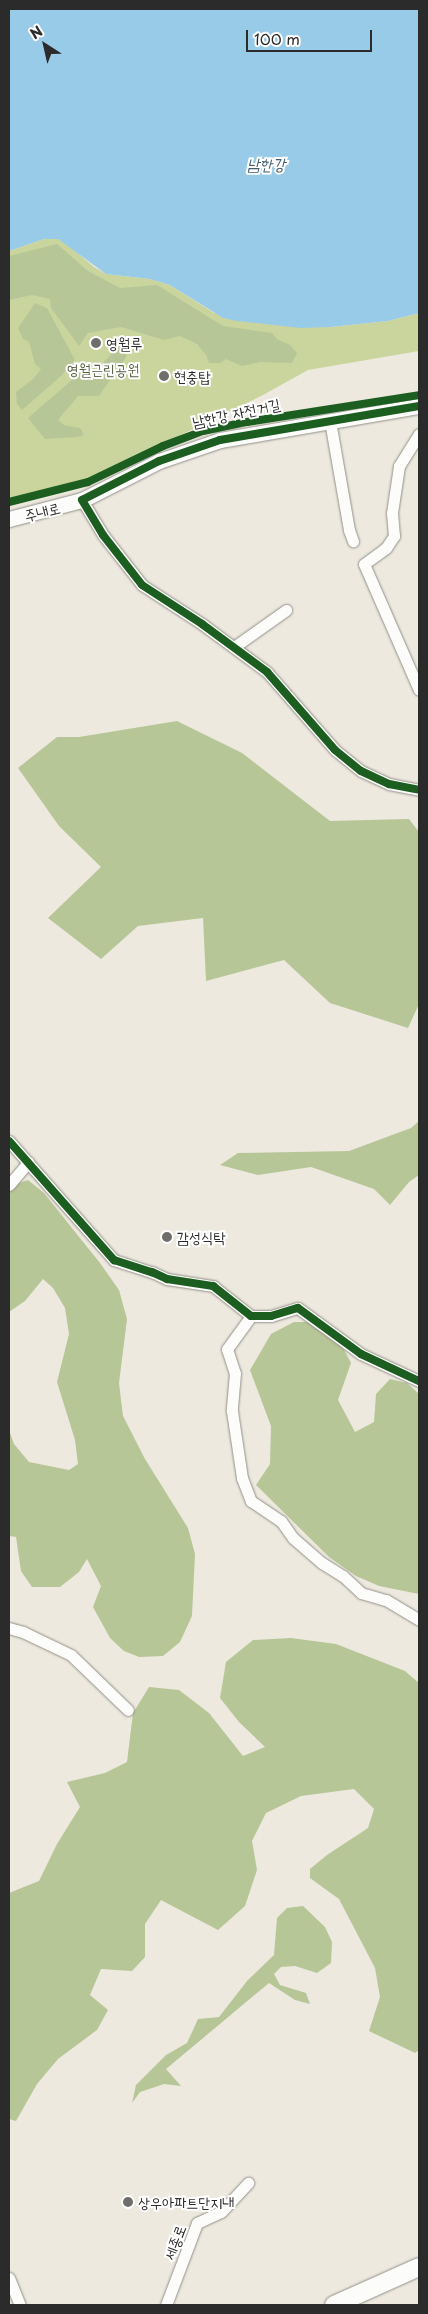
<!DOCTYPE html>
<meta charset="utf-8">
<style>
body{margin:0}
#map{position:relative;width:428px;height:2314px;overflow:hidden;background:#ede9de;font-family:"Playpen Sans","Poor Story",sans-serif}
div>[style]{position:absolute}
[style*='--x']{left:calc(var(--x)*1px);top:calc(var(--y)*1px);width:calc(var(--w)*1px);rotate:calc(var(--a)*1deg)}
.green>*{inset:0;background:#cad59e}
.forest>*{inset:0;background:#b7c697}
.water>*{inset:0;background:#98cbe8}
.roads{filter:drop-shadow(0 0 1px #92908a) drop-shadow(0 0 1px #92908a)}
.minor>*{height:11px;margin:-5.5px;padding:0 5.5px;transform-origin:5.5px;border-radius:5.5px;background:#fcfcfa}
.major>*{height:15px;margin:-7.5px;padding:0 7.5px;transform-origin:7.5px;border-radius:7.5px;background:#fcfcfa}
.highway>*{height:18px;margin:-9px;padding:0 9px;transform-origin:9px;border-radius:9px;background:#fcfcfa}
.cycleway>*{height:8px;margin:-4px;padding:0 4px;transform-origin:4px;border-radius:4px;background:#1b5e20}
.dots>*{width:14px;height:14px;translate:-50% -50%;box-sizing:border-box;border:2px solid #fff;border-radius:50%}
span{translate:-50% -50%;white-space:nowrap;text-align:center;line-height:1.15;-webkit-text-stroke:4px #fff;paint-order:stroke}
.poi-label{font-size:15px;color:#2b2b2b}
.left{translate:0 -50%;text-align:left}
.park-label{font-size:15px;color:#596141}
.street-label{font-size:15px;color:#2b2b2b}
.water-label{font-size:16px;color:#455e6f;font-style:italic}
.frame{position:absolute;inset:0;border:10px solid #2b2b2b;pointer-events:none}
.north{position:absolute;left:20px;top:20px;width:50px;height:50px;-webkit-text-stroke:4px #fff;paint-order:stroke;rotate:325deg;font-size:14px;font-weight:700;line-height:20px;text-align:center;color:#2b2b2b}
.north::after{content:'';display:block;margin:auto;width:18px;height:22px;background:#2b2b2b;clip-path:polygon(50% 0,100% 100%,50% 72%,0 100%)}
.scale{position:absolute;left:246px;top:30px;width:126px;height:22px;box-sizing:border-box;border:2px solid #2b2b2b;border-top:0;padding-left:6px;font-size:15px;line-height:18px;white-space:nowrap;color:#2b2b2b;-webkit-text-stroke:4px #fff;paint-order:stroke}
</style>
<div id="map">
<div class="green">
<div style="clip-path:polygon(44px 239px,58px 239px,68px 245px,94px 267px,106px 274px,150px 279px,170px 285px,214px 313px,330px 327px,388px 321px,419px 313px,419px 351px,308px 370px,263px 395px,88px 480px,9px 498px,9px 251px)"></div>
</div>
<div class="forest">
<div style="clip-path:polygon(57px 244px,88px 271px,120px 288px,157px 285px,223px 326px,272px 333px,277px 339px,290px 345px,297px 353px,292px 363px,260px 362px,242px 366px,226px 359px,221px 363px,209px 363px,206px 355px,197px 344px,180px 336px,164px 340px,121px 327px,88px 333px,79px 346px,51px 308px,50px 299px,32px 295px,9px 300px,9px 256px)"></div>
<div style="clip-path:polygon(35px 303px,47px 308px,75px 360px,61px 376px,22px 410px,17px 404px,16px 392px,33px 379px,41px 369px,35px 364px,29px 342px,23px 339px,18px 328px)"></div>
<div style="clip-path:polygon(122px 342px,126px 345px,126px 357px,99px 396px,78px 396px,58px 420px,64px 425px,80px 428px,84px 435px,78px 437px,45px 439px,28px 418px,80px 373px,95px 372px)"></div>
<div style="clip-path:polygon(177px 721px,242px 753px,330px 821px,409px 819px,419px 832px,419px 1004px,408px 1028px,330px 1003px,284px 960px,206px 981px,203px 918px,138px 926px,101px 959px,48px 918px,101px 867px,59px 826px,18px 768px,57px 737px,79px 737px)"></div>
<div style="clip-path:polygon(419px 1121px,419px 1175px,409px 1182px,390px 1205px,374px 1189px,311px 1167px,258px 1175px,220px 1165px,238px 1153px,349px 1151px,411px 1128px)"></div>
<div style="clip-path:polygon(28px 1180px,44px 1193px,100px 1263px,119px 1290px,127px 1319px,119px 1383px,123px 1416px,145px 1459px,188px 1528px,195px 1554px,192px 1616px,180px 1642px,163px 1656px,139px 1657px,124px 1651px,110px 1638px,93px 1607px,101px 1586px,87px 1559px,79px 1572px,60px 1587px,32px 1587px,21px 1571px,16px 1537px,9px 1536px,9px 1430px,14px 1444px,29px 1462px,69px 1470px,78px 1464px,75px 1440px,57px 1382px,69px 1334px,65px 1308px,53px 1288px,43px 1279px,25px 1301px,9px 1312px,9px 1191px,14px 1185px)"></div>
<div style="clip-path:polygon(294px 1322px,312px 1322px,341px 1344px,351px 1363px,338px 1400px,355px 1432px,374px 1422px,376px 1394px,390px 1379px,407px 1383px,419px 1394px,419px 1594px,379px 1586px,356px 1576px,329px 1557px,256px 1485px,270px 1464px,271px 1426px,250px 1370px,271px 1334px)"></div>
<div style="clip-path:polygon(291px 1638px,336px 1644px,405px 1671px,419px 1683px,419px 2050px,415px 2053px,369px 2031px,380px 1997px,375px 1968px,339px 1899px,310px 1878px,310px 1869px,327px 1855px,368px 1828px,374px 1809px,354px 1789px,301px 1796px,266px 1813px,252px 1841px,257px 1870px,245px 1906px,218px 1930px,161px 1900px,145px 1924px,145px 1957px,132px 1971px,101px 1969px,90px 1995px,108px 2010px,97px 2030px,58px 2059px,37px 2084px,16px 2121px,9px 2119px,9px 1893px,39px 1881px,57px 1844px,80px 1807px,67px 1782px,105px 1773px,127px 1762px,133px 1713px,149px 1687px,179px 1690px,209px 1713px,243px 1756px,265px 1747px,239px 1722px,220px 1698px,226px 1662px,253px 1640px)"></div>
<div style="clip-path:polygon(303px 1906px,325px 1927px,332px 1942px,331px 1963px,317px 1973px,295px 1966px,281px 1967px,274px 1974px,280px 1985px,306px 1993px,310px 2004px,295px 2000px,269px 1983px,166px 2069px,181px 2086px,164px 2084px,140px 2092px,132px 2103px,136px 2085px,166px 2055px,187px 2043px,198px 2019px,219px 2017px,247px 1981px,274px 1955px,277px 1918px,287px 1908px)"></div>
</div>
<div class="water">
<div style="clip-path:polygon(9px 9px,419px 9px,419px 313px,388px 321px,330px 327px,301px 328px,237px 321px,223px 318px,170px 285px,150px 279px,106px 274px,58px 239px,44px 239px,9px 251px)"></div>
</div>
<div class="roads">
<div class="minor">
<div style="--x:330;--y:421;--w:111;--a:80.1"></div>
<div style="--x:349;--y:530;--w:12;--a:70"></div>
<div style="--x:419;--y:434;--w:38;--a:122"></div>
<div style="--x:399;--y:466;--w:48;--a:98.5"></div>
<div style="--x:392;--y:513;--w:23;--a:85"></div>
<div style="--x:394;--y:536;--w:14;--a:124"></div>
<div style="--x:386;--y:548;--w:27;--a:144"></div>
<div style="--x:364;--y:564;--w:137;--a:66.4"></div>
<div style="--x:82;--y:500;--w:41;--a:59"></div>
<div style="--x:103;--y:535;--w:63;--a:52"></div>
<div style="--x:142;--y:585;--w:72;--a:33"></div>
<div style="--x:202;--y:624;--w:81;--a:36.4"></div>
<div style="--x:267;--y:672;--w:103;--a:48.9"></div>
<div style="--x:335;--y:750;--w:33;--a:39"></div>
<div style="--x:361;--y:771;--w:31;--a:25"></div>
<div style="--x:389;--y:784;--w:31;--a:11"></div>
<div style="--x:234;--y:647;--w:64;--a:-35.4"></div>
<div style="--x:9;--y:1141;--w:159;--a:48.6"></div>
<div style="--x:114;--y:1260;--w:40;--a:18"></div>
<div style="--x:152;--y:1272;--w:17;--a:25"></div>
<div style="--x:167;--y:1279;--w:47;--a:8.7"></div>
<div style="--x:213;--y:1286;--w:48;--a:38.3"></div>
<div style="--x:251;--y:1316;--w:20;--a:0"></div>
<div style="--x:271;--y:1316;--w:28;--a:-17"></div>
<div style="--x:298;--y:1308;--w:78;--a:36.1"></div>
<div style="--x:361;--y:1354;--w:64;--a:25"></div>
<div style="--x:9;--y:1185;--w:30;--a:-50"></div>
<div style="--x:251;--y:1316;--w:41;--a:126"></div>
<div style="--x:227;--y:1349;--w:25;--a:72"></div>
<div style="--x:235;--y:1373;--w:38;--a:95"></div>
<div style="--x:232;--y:1411;--w:68;--a:81.5"></div>
<div style="--x:242;--y:1478;--w:25;--a:69"></div>
<div style="--x:251;--y:1501;--w:36;--a:34"></div>
<div style="--x:281;--y:1521;--w:21;--a:55"></div>
<div style="--x:293;--y:1538;--w:38;--a:41"></div>
<div style="--x:322;--y:1563;--w:25;--a:32"></div>
<div style="--x:343;--y:1576;--w:25;--a:43"></div>
<div style="--x:361;--y:1593;--w:26;--a:16"></div>
<div style="--x:386;--y:1600;--w:39;--a:31"></div>
<div style="--x:9;--y:1628;--w:15;--a:16"></div>
<div style="--x:23;--y:1632;--w:53;--a:25.6"></div>
<div style="--x:71;--y:1655;--w:79;--a:44"></div>
<div style="--x:9;--y:2278;--w:29;--a:68"></div>
<div style="--x:166;--y:2305;--w:88;--a:-69.3"></div>
<div style="--x:197;--y:2223;--w:26;--a:-25"></div>
<div style="--x:221;--y:2212;--w:40;--a:-47"></div>
</div>
<div class="major">
<div style="--x:9;--y:519;--w:75;--a:-14.6"></div>
<div style="--x:82;--y:500;--w:86;--a:-26.9"></div>
<div style="--x:159;--y:461;--w:65;--a:-19"></div>
<div style="--x:220;--y:440;--w:202;--a:-9.7"></div>
</div>
<div class="highway">
<div style="--x:334;--y:2305;--w:93;--a:-24.1"></div>
</div>
</div>
<div class="cycleway">
<div style="--x:419;--y:406;--w:202;--a:170.3"></div>
<div style="--x:220;--y:440;--w:65;--a:161"></div>
<div style="--x:159;--y:461;--w:86;--a:153.1"></div>
<div style="--x:82;--y:500;--w:41;--a:59"></div>
<div style="--x:103;--y:535;--w:63;--a:52"></div>
<div style="--x:142;--y:585;--w:72;--a:33"></div>
<div style="--x:202;--y:624;--w:81;--a:36.4"></div>
<div style="--x:267;--y:672;--w:103;--a:48.9"></div>
<div style="--x:335;--y:750;--w:33;--a:39"></div>
<div style="--x:361;--y:771;--w:31;--a:25"></div>
<div style="--x:389;--y:784;--w:31;--a:11"></div>
<div style="--x:9;--y:502;--w:81;--a:-14.2"></div>
<div style="--x:88;--y:482;--w:83;--a:-25.6"></div>
<div style="--x:163;--y:446;--w:43;--a:-20.6"></div>
<div style="--x:203;--y:431;--w:45;--a:-11.6"></div>
<div style="--x:247;--y:422;--w:174;--a:-8.9"></div>
<div style="--x:9;--y:1141;--w:159;--a:48.6"></div>
<div style="--x:114;--y:1260;--w:40;--a:18"></div>
<div style="--x:152;--y:1272;--w:17;--a:25"></div>
<div style="--x:167;--y:1279;--w:47;--a:8.7"></div>
<div style="--x:213;--y:1286;--w:48;--a:38.3"></div>
<div style="--x:251;--y:1316;--w:20;--a:0"></div>
<div style="--x:271;--y:1316;--w:28;--a:-17"></div>
<div style="--x:298;--y:1308;--w:78;--a:36.1"></div>
<div style="--x:361;--y:1354;--w:64;--a:25"></div>
</div>
<div class="dots">
<div style="left:96px;top:343px;background:#6f6e6a"></div>
<div style="left:164px;top:376px;background:#6f6e6a"></div>
<div style="left:167px;top:1237px;background:#6f6e6a"></div>
<div style="left:128px;top:2202px;background:#6f6e6a"></div>
</div>
<div class="poi-label">
<span class="left" style="left:106px;top:343px">영월루</span>
<span class="left" style="left:174px;top:376px">현충탑</span>
<span class="left" style="left:177px;top:1237px">감성식탁</span>
<span class="left" style="left:138px;top:2202px">상우아파트단지내</span>
</div>
<div class="park-label">
<span style="left:103px;top:369px">영월근린공원</span>
</div>
<div class="street-label">
<span style="left:236px;top:412px;rotate:-12deg">남한강 자전거길</span>
<span style="left:42px;top:511px;rotate:-14deg">주내로</span>
<span style="left:174px;top:2242px;rotate:-69deg">세종로</span>
</div>
<div class="water-label">
<span style="left:266px;top:163px">남한강</span>
</div>
<div class="frame"></div>
<div class="north">N</div>
<div class="scale">100 m</div>
</div>
